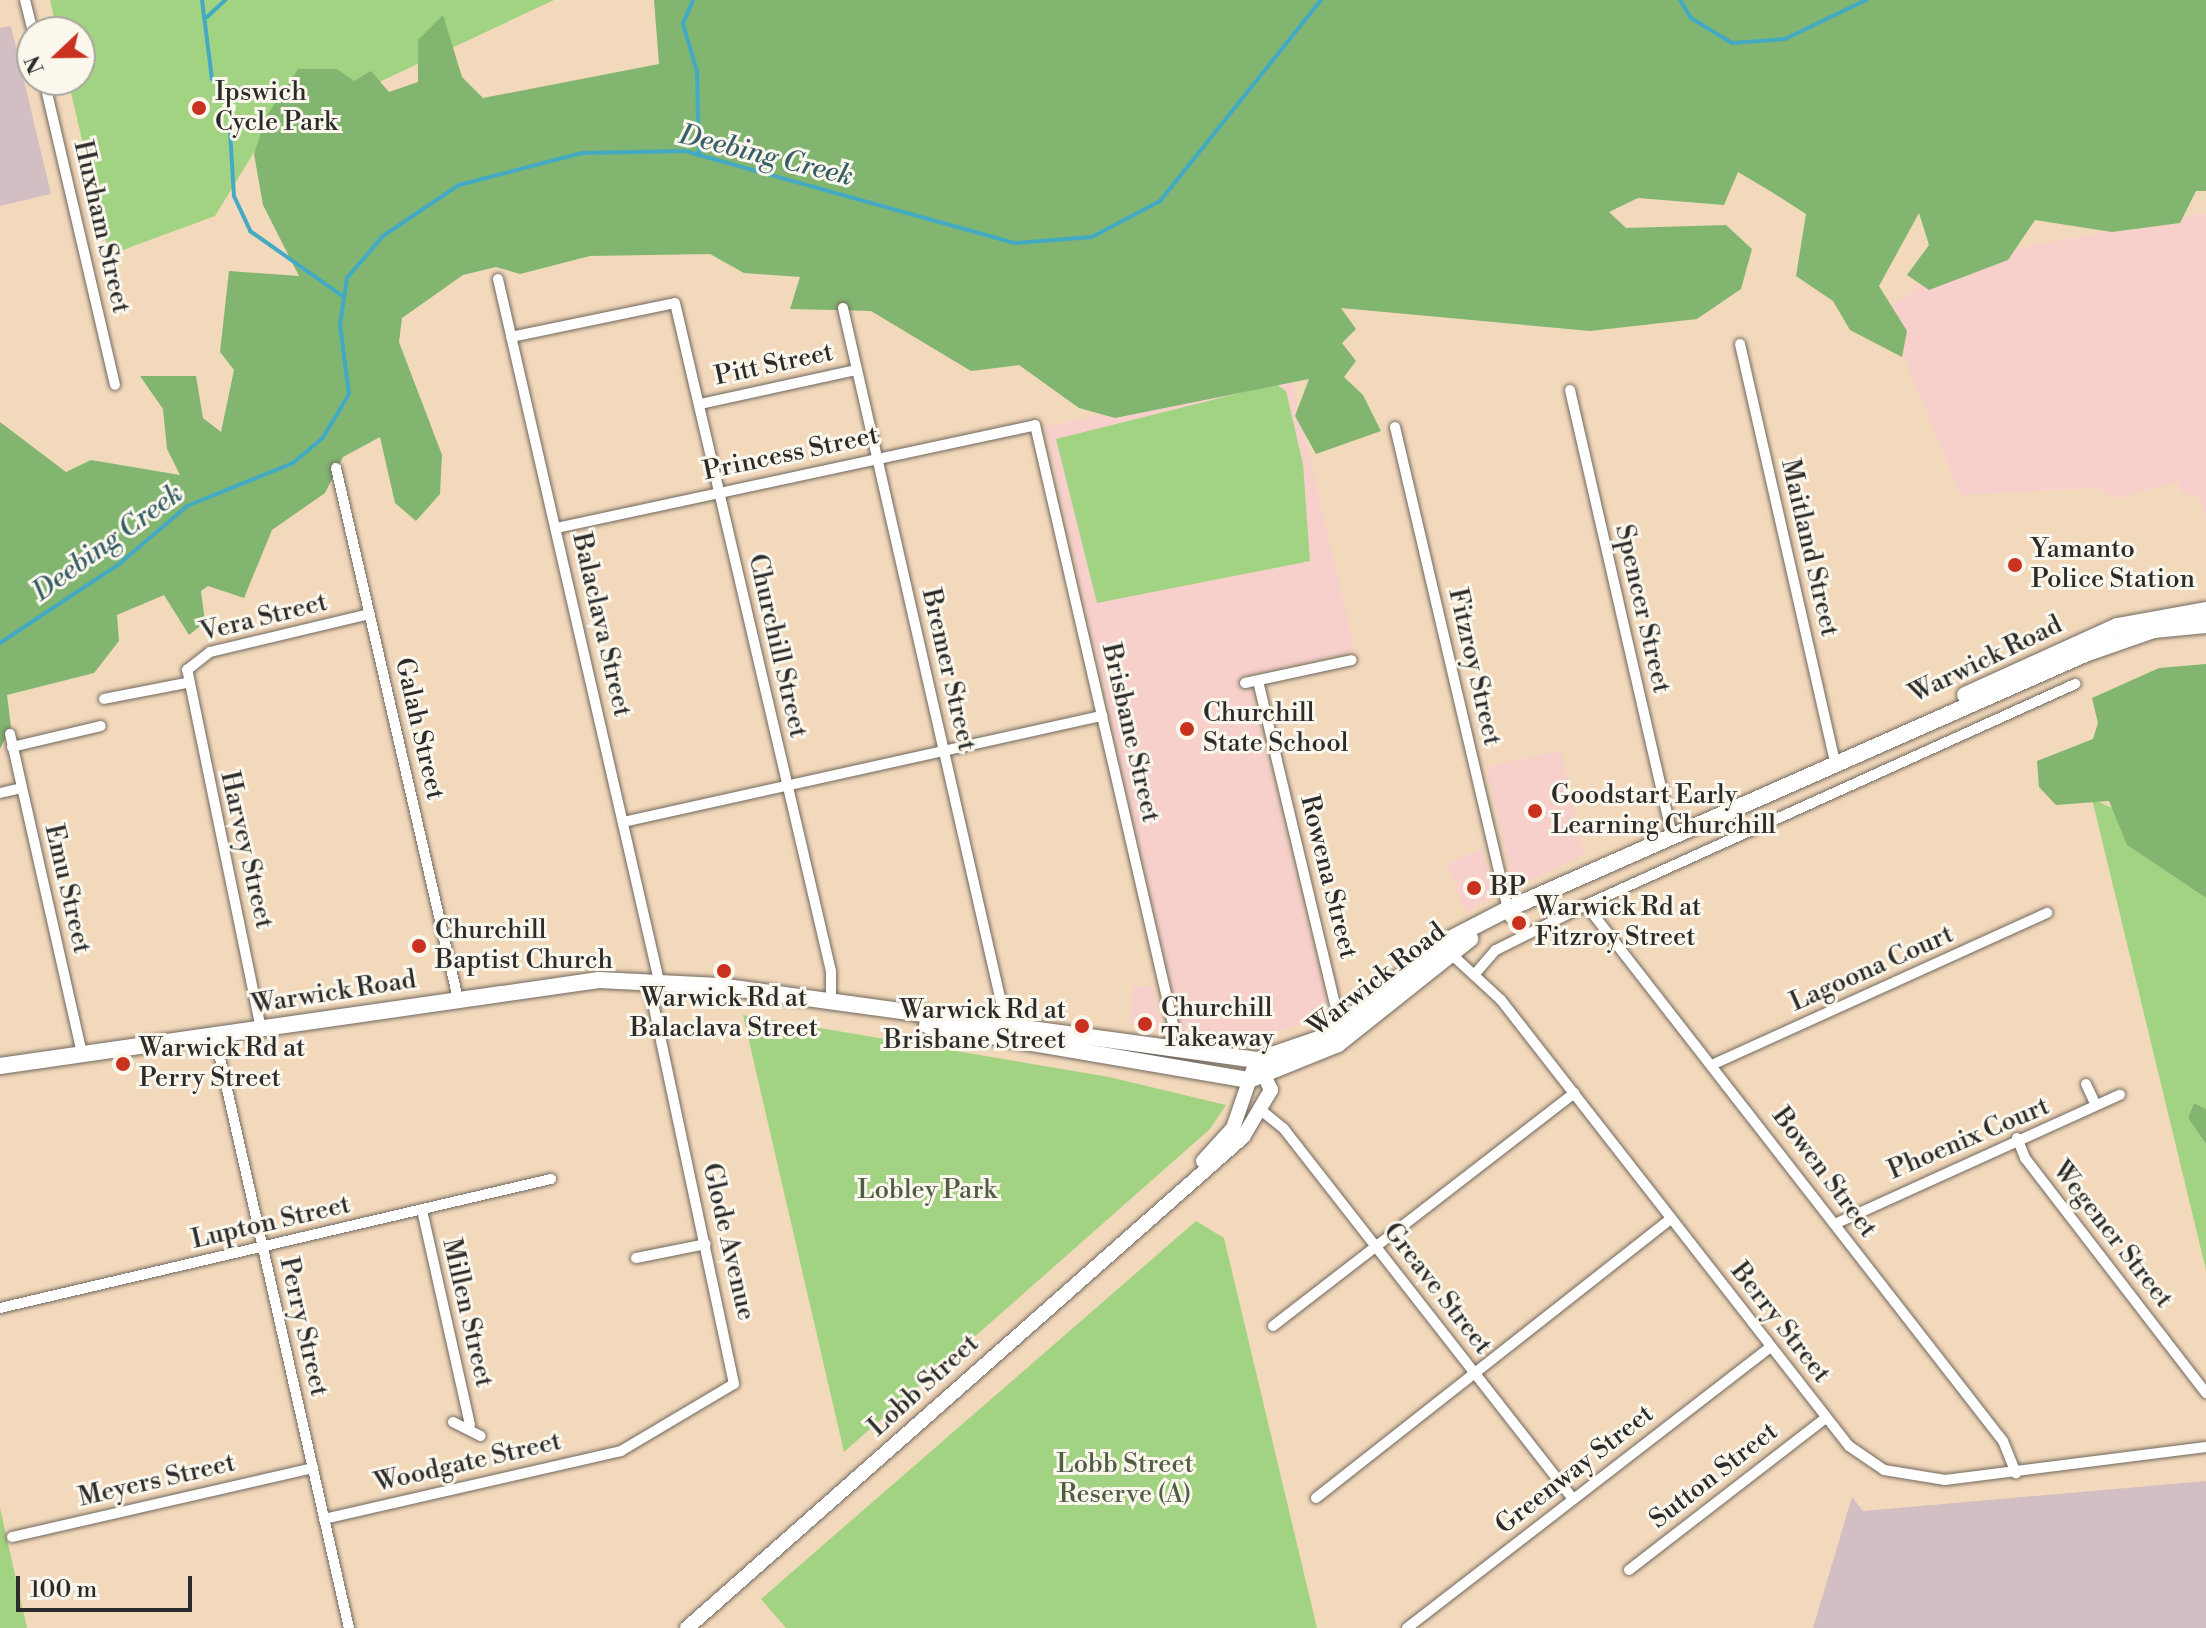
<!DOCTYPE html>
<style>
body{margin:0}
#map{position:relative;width:2206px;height:1628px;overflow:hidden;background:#f3d9bc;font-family:"Libre Bodoni",serif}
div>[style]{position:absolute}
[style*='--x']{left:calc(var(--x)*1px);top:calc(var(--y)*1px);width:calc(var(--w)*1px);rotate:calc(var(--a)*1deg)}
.built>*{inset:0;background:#f7d0cc}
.industrial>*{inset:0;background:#d2bec3}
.green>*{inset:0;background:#a2d382}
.forest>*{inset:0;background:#81b570}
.stream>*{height:4px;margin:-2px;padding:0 2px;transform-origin:2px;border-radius:2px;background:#44aac4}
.roads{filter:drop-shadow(0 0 2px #71685e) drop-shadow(0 0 2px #71685e)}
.street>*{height:10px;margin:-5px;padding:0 5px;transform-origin:5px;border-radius:5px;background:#fff}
.secondary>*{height:14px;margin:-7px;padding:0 7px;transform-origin:7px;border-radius:7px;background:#fff}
.primary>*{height:16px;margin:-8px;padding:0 8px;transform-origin:8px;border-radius:8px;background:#fff}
.dots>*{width:22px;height:22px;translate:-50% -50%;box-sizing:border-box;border:4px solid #fbf7ec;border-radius:50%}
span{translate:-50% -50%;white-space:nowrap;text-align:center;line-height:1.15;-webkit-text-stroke:6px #fbf7ec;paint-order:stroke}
.poi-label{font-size:26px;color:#2b2b2b}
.left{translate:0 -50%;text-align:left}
.right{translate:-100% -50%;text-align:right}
.street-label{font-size:26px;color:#2b2b2b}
.park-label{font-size:26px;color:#4f5d45}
.water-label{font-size:28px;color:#355e68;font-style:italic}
.north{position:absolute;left:16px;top:16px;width:80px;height:80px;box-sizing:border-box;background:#fbf7ec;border:2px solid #a8a59f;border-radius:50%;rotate:248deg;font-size:22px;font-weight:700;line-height:32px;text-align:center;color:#2b2b2b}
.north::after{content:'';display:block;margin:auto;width:28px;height:36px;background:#c8321e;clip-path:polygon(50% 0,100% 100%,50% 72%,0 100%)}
.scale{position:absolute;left:16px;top:1576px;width:176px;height:36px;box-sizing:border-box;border:4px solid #2b2b2b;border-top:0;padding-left:10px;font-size:24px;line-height:28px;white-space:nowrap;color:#2b2b2b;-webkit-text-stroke:6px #fbf7ec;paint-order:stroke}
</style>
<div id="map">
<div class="built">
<div style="clip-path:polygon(2206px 213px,2206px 521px,2200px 498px,2181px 493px,2178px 482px,2115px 499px,2097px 488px,1960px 495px,1885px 311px,1921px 283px,2009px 250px)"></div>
<div style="clip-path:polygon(1290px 372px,1355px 651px,1237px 677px,1241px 693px,1251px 691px,1327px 1004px,1314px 1021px,1239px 1041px,1182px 1033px,1045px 427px)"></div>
<div style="clip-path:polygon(1561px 750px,1584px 854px,1523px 884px,1513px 881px,1486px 767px)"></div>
<div style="clip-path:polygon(1482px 849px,1494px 897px,1466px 912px,1447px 863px)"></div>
<div style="clip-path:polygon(1133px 986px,1153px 987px,1163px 1031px,1129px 1024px)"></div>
</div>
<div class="industrial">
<div style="clip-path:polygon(11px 26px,51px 194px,0 206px,0 28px)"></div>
<div style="clip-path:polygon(2206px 1481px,2206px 1628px,1813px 1628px,1852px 1497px,1863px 1511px)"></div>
</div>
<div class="green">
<div style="clip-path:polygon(50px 0,554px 0,264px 136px,215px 216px,109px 255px,68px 80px,80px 80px,80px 32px,57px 32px)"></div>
<div style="clip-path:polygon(1276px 384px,1286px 391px,1303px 464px,1310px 561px,1097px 603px,1056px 439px)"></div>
<div style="clip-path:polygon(2092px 799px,2117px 810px,2127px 845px,2206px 898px,2206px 1109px,2194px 1103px,2188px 1118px,2206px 1144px,2206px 1270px)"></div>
<div style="clip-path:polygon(743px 1015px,1109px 1077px,1226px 1105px,1210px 1129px,844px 1452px)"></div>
<div style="clip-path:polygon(1196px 1221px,1224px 1238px,1317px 1628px,786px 1628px,761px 1599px)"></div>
<div style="clip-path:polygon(0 1508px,27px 1628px,0 1628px)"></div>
</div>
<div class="forest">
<div style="clip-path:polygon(654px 0,2206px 0,2206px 191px,2196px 191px,2180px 223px,2112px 232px,2035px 220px,2008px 260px,1929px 290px,1907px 275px,1929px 245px,1919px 213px,1879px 286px,1907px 331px,1902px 357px,1850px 330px,1833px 301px,1796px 276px,1806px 214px,1770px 191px,1738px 172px,1724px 205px,1638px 198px,1609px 212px,1626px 228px,1726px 225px,1752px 249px,1741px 289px,1697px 319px,1590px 331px,1341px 308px,1356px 329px,1342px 343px,1356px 361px,1344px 377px,1363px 395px,1381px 431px,1316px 454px,1295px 416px,1309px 379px,1115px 418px,1079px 408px,1019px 365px,971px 371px,871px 311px,790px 309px,800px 277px,744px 273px,710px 254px,590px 256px,520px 274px,496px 267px,463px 275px,402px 318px,399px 342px,442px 455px,440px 494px,416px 521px,395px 503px,380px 437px,343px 457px,325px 493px,272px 530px,244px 598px,208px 586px,201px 591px,205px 622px,189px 635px,164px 595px,117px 615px,119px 641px,94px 673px,7px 695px,11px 727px,0 749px,0 422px,66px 472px,91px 460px,180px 475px,167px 449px,163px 409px,140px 376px,196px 376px,203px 418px,221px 432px,234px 370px,220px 352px,229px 271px,299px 276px,263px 205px,254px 154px,266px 117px,298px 69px,337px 69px,354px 81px,371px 71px,389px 92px,418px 82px,418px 40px,443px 15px,462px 77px,483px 98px,659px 64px)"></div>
<div style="clip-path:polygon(2206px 664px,2206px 898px,2127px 845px,2109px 801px,2056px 805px,2039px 787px,2037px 761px,2093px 739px,2098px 723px,2092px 698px,2159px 668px)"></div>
<div style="clip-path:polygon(2194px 1103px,2206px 1109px,2206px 1144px,2188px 1118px)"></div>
</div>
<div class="stream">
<div style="--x:202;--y:0;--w:80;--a:82.8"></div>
<div style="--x:693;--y:0;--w:26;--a:113"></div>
<div style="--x:683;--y:24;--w:49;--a:73.4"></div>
<div style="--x:697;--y:71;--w:85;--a:88.7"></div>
<div style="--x:1680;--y:0;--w:21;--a:59"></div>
<div style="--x:1691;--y:18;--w:48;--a:31.4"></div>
<div style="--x:1732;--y:43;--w:53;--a:-4.3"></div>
<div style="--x:1785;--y:39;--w:90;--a:-25.7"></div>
<div style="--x:207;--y:17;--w:25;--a:-43"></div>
<div style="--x:230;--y:131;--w:65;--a:86.5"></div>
<div style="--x:234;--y:196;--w:38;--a:65"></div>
<div style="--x:250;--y:231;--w:115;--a:35.1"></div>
<div style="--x:0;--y:643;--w:141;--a:-33.5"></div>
<div style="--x:118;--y:565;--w:91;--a:-40.5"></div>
<div style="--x:187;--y:506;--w:114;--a:-22.1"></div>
<div style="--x:293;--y:463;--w:38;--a:-40"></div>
<div style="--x:322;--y:439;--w:52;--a:-59"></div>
<div style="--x:349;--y:394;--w:70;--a:-97.4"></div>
<div style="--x:340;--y:325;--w:48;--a:-81.5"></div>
<div style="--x:347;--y:278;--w:55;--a:-49.4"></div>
<div style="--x:383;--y:236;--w:92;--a:-33.9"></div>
<div style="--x:459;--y:185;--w:127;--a:-14.6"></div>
<div style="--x:582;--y:153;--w:103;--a:-1.1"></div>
<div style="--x:685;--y:151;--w:343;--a:15.6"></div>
<div style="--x:1015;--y:243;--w:77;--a:-4.5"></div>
<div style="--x:1092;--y:237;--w:77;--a:-27.9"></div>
<div style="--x:1160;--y:201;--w:258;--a:-51.3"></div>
</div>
<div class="roads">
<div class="street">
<div style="--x:25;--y:0;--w:33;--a:76"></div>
<div style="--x:44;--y:80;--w:313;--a:76.9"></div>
<div style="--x:498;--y:279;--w:720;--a:77.08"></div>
<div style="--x:843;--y:308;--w:738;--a:77.17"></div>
<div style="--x:511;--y:337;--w:167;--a:-11.7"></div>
<div style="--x:675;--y:303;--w:686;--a:76.86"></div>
<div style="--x:831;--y:971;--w:33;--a:90"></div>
<div style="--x:1740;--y:344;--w:428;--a:77.2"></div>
<div style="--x:1570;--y:390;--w:458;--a:77.1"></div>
<div style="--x:700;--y:404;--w:160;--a:-12.3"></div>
<div style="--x:1395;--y:427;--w:504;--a:76.82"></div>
<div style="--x:336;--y:468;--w:545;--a:77.06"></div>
<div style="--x:556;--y:528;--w:490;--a:-12.1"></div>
<div style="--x:1035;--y:425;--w:615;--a:77.03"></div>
<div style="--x:1173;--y:1024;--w:27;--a:98"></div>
<div style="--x:1258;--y:681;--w:331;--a:76.6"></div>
<div style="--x:1335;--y:1003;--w:25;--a:58"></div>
<div style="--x:1245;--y:683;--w:109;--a:-12.1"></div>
<div style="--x:104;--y:699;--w:84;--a:-11"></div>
<div style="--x:10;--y:734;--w:328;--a:77.3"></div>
<div style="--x:12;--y:747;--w:91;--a:-13.3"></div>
<div style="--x:0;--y:793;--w:22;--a:-13"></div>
<div style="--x:623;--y:822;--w:491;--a:-12.5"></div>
<div style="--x:1586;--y:905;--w:679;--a:52.12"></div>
<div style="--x:2003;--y:1441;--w:35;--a:68"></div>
<div style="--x:1448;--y:951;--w:72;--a:42.8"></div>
<div style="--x:1501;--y:1000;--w:566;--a:52.04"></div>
<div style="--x:1849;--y:1446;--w:42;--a:34.4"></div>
<div style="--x:1884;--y:1470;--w:62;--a:9.3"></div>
<div style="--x:1945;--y:1480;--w:263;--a:-7.2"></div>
<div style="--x:1474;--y:975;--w:33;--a:-49"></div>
<div style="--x:1496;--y:950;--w:101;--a:-26.6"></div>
<div style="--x:1586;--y:905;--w:537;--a:-24.32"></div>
<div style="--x:261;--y:1029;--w:367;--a:-101.6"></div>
<div style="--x:187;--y:670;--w:29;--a:-38"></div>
<div style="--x:210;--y:652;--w:164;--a:-13.4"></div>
<div style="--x:215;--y:1036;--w:607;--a:77.25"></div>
<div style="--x:1714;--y:1064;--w:366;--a:-24.4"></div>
<div style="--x:2086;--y:1084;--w:23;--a:65"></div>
<div style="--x:1262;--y:1111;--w:28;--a:39"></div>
<div style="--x:1284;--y:1129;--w:469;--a:52"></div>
<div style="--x:2017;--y:1138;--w:22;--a:68"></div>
<div style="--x:2025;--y:1158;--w:297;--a:52.4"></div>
<div style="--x:422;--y:1210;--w:220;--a:77.4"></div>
<div style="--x:1835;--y:1224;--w:313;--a:-24.4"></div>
<div style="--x:636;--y:1258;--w:71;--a:-11.3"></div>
<div style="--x:0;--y:1308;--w:566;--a:-13.18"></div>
<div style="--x:1273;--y:1326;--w:381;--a:-37.7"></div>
<div style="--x:453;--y:1422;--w:31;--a:27"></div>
<div style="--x:1316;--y:1498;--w:452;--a:-38.2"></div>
<div style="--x:324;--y:1519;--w:305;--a:-12.9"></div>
<div style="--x:621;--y:1451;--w:131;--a:-30.7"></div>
<div style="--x:734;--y:1384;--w:412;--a:-102"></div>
<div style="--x:12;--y:1537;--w:309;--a:-12.9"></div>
<div style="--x:1629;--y:1570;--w:249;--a:-37.7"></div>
<div style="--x:1407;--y:1628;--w:459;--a:-37.7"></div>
</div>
<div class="secondary">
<div style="--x:1203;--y:1161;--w:45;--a:-47.7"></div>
<div style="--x:1233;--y:1128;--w:61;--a:-71"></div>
<div style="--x:687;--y:1628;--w:742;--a:-41.45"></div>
<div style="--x:1243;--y:1137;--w:55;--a:-59.2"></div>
<div style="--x:1271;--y:1090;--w:26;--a:-115"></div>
</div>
<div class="primary">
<div style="--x:1965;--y:695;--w:167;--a:-24.4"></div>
<div style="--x:2117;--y:626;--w:90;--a:-10.2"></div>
<div style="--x:927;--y:1025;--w:327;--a:9.7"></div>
<div style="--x:1249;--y:1080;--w:96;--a:-22"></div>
<div style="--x:1338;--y:1044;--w:169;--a:-38.5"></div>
<div style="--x:0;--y:1066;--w:605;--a:-8.17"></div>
<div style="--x:599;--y:980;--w:120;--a:2.9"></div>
<div style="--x:719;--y:986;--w:543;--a:7.83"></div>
<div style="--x:1257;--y:1060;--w:74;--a:-18.9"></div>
<div style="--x:1327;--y:1036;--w:148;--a:-39"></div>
<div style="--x:1442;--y:943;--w:74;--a:-27.3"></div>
<div style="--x:1508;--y:909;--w:631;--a:-23.84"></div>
<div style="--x:2085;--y:654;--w:73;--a:-19.2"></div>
<div style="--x:2154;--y:630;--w:52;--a:-5.5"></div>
</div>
</div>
<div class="dots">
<div style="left:199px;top:108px;background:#c8321e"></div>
<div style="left:2015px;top:565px;background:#c8321e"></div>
<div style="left:1187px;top:729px;background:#c8321e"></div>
<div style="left:1535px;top:811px;background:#c8321e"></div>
<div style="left:1474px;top:888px;background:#c8321e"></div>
<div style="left:1519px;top:923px;background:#c8321e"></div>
<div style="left:419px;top:946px;background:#c8321e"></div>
<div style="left:724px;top:971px;background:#c8321e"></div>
<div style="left:1145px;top:1024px;background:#c8321e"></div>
<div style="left:1082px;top:1026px;background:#c8321e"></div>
<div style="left:123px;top:1064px;background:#c8321e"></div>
</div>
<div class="poi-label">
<span class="left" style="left:215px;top:108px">Ipswich<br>Cycle Park</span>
<span class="left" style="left:2031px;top:565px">Yamanto<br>Police Station</span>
<span class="left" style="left:1203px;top:729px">Churchill<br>State School</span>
<span class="left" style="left:1551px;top:811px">Goodstart Early<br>Learning Churchill</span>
<span class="left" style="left:1490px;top:888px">BP</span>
<span class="left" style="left:1535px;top:923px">Warwick Rd at<br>Fitzroy Street</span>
<span class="left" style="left:435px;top:946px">Churchill<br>Baptist Church</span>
<span style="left:724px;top:1014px">Warwick Rd at<br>Balaclava Street</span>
<span class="left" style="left:1161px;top:1024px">Churchill<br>Takeaway</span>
<span class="right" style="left:1066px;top:1026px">Warwick Rd at<br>Brisbane Street</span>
<span class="left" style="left:139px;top:1064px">Warwick Rd at<br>Perry Street</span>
</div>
<div class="street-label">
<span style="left:101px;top:227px;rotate:77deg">Huxham Street</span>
<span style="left:774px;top:365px;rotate:-12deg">Pitt Street</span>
<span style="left:791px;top:454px;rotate:-12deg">Princess Street</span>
<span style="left:1809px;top:548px;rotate:77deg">Maitland Street</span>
<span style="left:1642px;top:609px;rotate:77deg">Spencer Street</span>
<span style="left:264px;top:618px;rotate:-14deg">Vera Street</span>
<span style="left:601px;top:625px;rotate:77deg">Balaclava Street</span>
<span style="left:777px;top:646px;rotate:77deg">Churchill Street</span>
<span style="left:1986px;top:660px;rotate:-26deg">Warwick Road</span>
<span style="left:1474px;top:667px;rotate:77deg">Fitzroy Street</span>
<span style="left:948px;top:670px;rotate:77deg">Bremer Street</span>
<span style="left:419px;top:729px;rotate:77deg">Galah Street</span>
<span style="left:1130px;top:733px;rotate:77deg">Brisbane Street</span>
<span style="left:246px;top:850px;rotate:77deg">Harvey Street</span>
<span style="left:1328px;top:877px;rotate:76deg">Rowena Street</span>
<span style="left:67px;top:889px;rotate:77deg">Emu Street</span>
<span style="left:1872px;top:969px;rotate:-24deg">Lagoona Court</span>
<span style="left:1377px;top:980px;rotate:-38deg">Warwick Road</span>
<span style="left:334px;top:993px;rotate:-9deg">Warwick Road</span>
<span style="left:1969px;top:1139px;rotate:-23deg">Phoenix Court</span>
<span style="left:1824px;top:1173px;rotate:53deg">Bowen Street</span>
<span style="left:271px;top:1223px;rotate:-13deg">Lupton Street</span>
<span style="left:2112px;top:1235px;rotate:52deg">Wegener Street</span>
<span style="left:728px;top:1242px;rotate:77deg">Glode Avenue</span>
<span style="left:1437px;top:1289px;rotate:52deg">Greave Street</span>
<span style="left:467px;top:1313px;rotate:77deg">Millen Street</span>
<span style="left:1780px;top:1323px;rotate:52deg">Berry Street</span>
<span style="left:303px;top:1327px;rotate:77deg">Perry Street</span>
<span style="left:924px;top:1386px;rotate:-42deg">Lobb Street</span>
<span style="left:468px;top:1463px;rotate:-13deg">Woodgate Street</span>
<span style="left:1575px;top:1470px;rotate:-38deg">Greenway Street</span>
<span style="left:1714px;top:1476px;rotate:-38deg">Sutton Street</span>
<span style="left:157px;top:1481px;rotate:-13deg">Meyers Street</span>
</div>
<div class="park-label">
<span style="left:927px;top:1191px">Lobley Park</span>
<span style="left:1125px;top:1480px">Lobb Street<br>Reserve (A)</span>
</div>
<div class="water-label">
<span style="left:766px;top:156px;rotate:14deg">Deebing Creek</span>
<span style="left:108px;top:543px;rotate:-36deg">Deebing Creek</span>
</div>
<div class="north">N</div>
<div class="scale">100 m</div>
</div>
